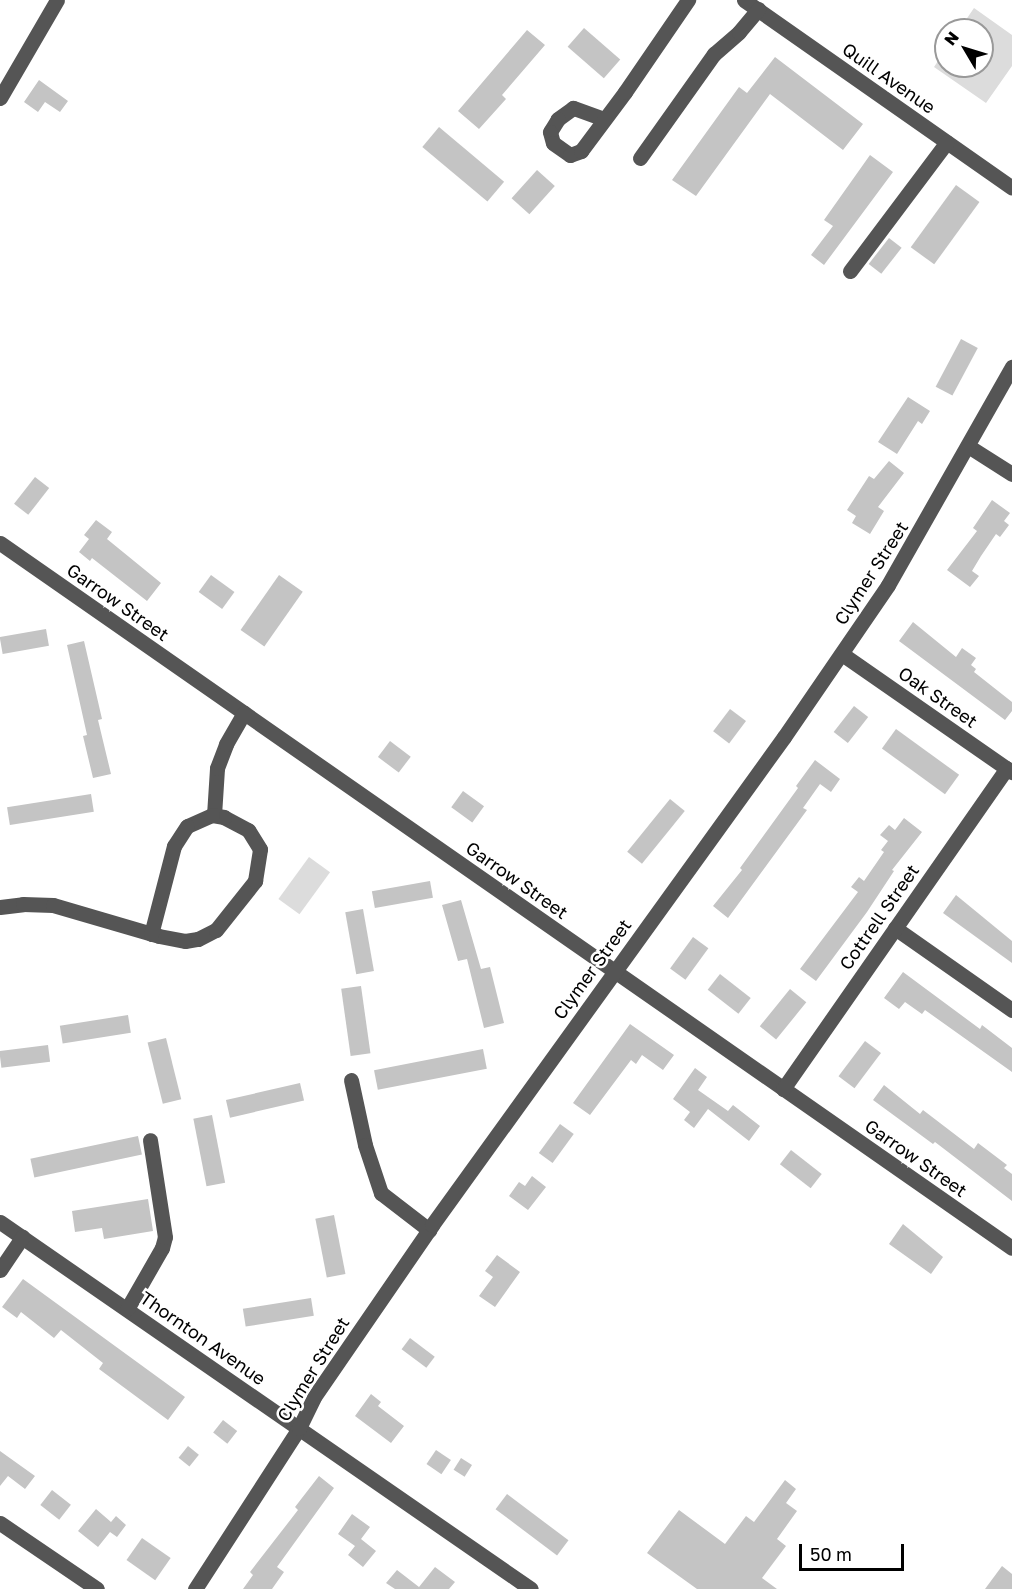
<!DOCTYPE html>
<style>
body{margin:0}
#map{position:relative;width:1012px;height:1589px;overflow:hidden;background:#fff;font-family:"Golos Text",sans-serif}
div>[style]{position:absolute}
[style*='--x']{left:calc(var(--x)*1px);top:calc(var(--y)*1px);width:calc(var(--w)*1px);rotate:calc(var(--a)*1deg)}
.green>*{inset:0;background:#dcdcdc;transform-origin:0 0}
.building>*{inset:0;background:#c4c4c4;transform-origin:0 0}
.minor>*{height:15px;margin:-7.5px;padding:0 7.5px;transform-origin:7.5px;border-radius:7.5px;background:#555}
span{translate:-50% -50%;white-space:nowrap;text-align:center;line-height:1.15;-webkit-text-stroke:5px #fff;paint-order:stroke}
.street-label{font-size:18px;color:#000}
.north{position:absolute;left:934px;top:18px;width:60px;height:60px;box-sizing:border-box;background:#fff;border:2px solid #999;border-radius:50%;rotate:308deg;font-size:16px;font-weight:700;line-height:24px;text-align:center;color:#000}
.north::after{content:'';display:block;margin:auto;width:21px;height:27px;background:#000;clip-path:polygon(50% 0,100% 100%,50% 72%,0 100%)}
.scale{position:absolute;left:799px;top:1544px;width:105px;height:27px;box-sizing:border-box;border:3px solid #000;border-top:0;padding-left:8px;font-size:18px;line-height:21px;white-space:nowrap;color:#000;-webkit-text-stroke:4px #fff;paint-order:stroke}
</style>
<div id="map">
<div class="green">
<div style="clip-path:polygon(974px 8px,1012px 35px,1012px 66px,986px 103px,934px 67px,946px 49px,946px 66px,982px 66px,982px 30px,959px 30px)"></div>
<div style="left:309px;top:857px;width:26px;height:52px;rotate:36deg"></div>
</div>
<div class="building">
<div style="left:584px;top:28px;width:48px;height:25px;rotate:41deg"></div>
<div style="clip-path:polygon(527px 30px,545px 45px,502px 95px,506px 99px,479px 129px,458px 111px)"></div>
<div style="clip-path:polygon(775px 57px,863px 124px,843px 150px,770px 94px,696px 196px,672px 180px,739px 87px,747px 93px)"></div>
<div style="clip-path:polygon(39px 80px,68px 101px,60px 112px,45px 102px,38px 112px,24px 102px)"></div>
<div style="left:439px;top:127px;width:85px;height:26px;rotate:40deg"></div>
<div style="clip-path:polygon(870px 155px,893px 172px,824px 265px,811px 255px,833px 226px,824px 220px)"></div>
<div style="left:537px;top:170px;width:24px;height:38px;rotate:42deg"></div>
<div style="left:956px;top:185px;width:29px;height:77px;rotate:36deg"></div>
<div style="left:889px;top:238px;width:16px;height:33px;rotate:38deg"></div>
<div style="left:961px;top:339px;width:19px;height:54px;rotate:28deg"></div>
<div style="clip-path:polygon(908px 397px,930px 411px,922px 424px,918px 421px,897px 454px,878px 442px)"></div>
<div style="clip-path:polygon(889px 461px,904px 473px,878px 507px,884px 511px,870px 534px,852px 523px,856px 516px,847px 510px,869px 476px,874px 479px)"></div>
<div style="left:35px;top:477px;width:18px;height:34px;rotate:38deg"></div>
<div style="clip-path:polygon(992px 500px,1010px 513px,1004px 521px,1009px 525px,1000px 537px,996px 534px,981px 556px,972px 571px,979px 576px,970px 587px,947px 570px,977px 531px,973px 528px)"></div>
<div style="clip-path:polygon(96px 520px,112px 532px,107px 539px,161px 583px,147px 601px,92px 558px,90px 561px,79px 552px,89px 539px,84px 535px)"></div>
<div style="left:211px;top:575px;width:29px;height:21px;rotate:36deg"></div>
<div style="left:279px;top:575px;width:29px;height:67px;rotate:35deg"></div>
<div style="clip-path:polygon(913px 622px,956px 657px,962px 648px,976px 658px,971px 665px,976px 669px,974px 672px,1012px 702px,1012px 711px,1005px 720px,899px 641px)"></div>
<div style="left:46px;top:629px;width:17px;height:47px;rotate:80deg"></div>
<div style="clip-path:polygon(84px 641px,102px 719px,98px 720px,111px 774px,93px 778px,83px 736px,87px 735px,67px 645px)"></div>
<div style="left:854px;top:706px;width:18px;height:33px;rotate:38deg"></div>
<div style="left:730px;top:709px;width:20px;height:28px;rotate:37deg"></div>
<div style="left:896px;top:729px;width:78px;height:24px;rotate:36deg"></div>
<div style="left:390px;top:741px;width:26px;height:20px;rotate:37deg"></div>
<div style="clip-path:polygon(815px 760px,840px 779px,831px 792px,820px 784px,803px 808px,807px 810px,728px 918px,713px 906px,742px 870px,740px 868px,798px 788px,796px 786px)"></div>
<div style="left:463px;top:791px;width:26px;height:20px;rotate:36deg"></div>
<div style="left:91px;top:794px;width:18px;height:85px;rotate:81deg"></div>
<div style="left:670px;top:799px;width:19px;height:68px;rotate:39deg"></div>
<div style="clip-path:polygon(904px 818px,922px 832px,892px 870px,894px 871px,867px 912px,816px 981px,800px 969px,858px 892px,851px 887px,859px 877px,864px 881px,884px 852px,881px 850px,888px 841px,880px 835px,889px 825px,895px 830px)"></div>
<div style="left:430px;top:881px;width:17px;height:59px;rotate:80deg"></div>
<div style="clip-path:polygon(956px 895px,1012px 941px,1012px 963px,943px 913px)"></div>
<div style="clip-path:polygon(461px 900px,481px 969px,490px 967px,504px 1023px,484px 1028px,467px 959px,458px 961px,442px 905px)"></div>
<div style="left:363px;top:909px;width:63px;height:18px;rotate:80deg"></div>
<div style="left:693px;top:937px;width:19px;height:39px;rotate:36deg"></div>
<div style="clip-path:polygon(903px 972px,980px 1029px,982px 1025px,1012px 1048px,1012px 1072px,925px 1010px,922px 1014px,905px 1002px,899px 1009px,884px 998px)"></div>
<div style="left:720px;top:974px;width:39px;height:20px;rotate:38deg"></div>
<div style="left:361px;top:986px;width:68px;height:20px;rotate:82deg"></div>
<div style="left:790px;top:989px;width:21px;height:48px;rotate:39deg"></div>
<div style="left:128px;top:1015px;width:18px;height:69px;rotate:81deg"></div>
<div style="clip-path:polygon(630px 1024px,674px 1055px,663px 1070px,642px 1055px,636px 1064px,631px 1060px,590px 1115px,573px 1103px)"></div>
<div style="left:166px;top:1038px;width:63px;height:19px;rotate:76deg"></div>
<div style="left:865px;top:1041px;width:20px;height:44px;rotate:37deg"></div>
<div style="left:48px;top:1045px;width:17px;height:49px;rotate:83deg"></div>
<div style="left:483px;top:1049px;width:20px;height:111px;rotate:79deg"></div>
<div style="clip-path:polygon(695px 1068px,707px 1077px,698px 1090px,728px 1111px,733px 1105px,760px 1126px,749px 1141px,708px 1109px,694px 1128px,684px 1120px,690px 1112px,673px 1099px)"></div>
<div style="left:300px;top:1083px;width:18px;height:76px;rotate:77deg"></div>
<div style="clip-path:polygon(884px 1085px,920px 1114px,923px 1110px,974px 1149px,978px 1143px,1007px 1165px,1004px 1168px,1012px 1174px,1012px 1201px,935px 1142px,933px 1144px,873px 1100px)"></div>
<div style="left:212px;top:1115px;width:69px;height:19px;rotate:79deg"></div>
<div style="left:560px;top:1124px;width:17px;height:36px;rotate:36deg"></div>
<div style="left:138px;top:1136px;width:19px;height:110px;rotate:78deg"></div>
<div style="left:791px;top:1150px;width:39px;height:18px;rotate:38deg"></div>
<div style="clip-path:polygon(532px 1176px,546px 1187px,528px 1210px,509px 1196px,519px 1182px,525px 1186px)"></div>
<div style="clip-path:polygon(148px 1199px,153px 1231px,104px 1239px,102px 1228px,75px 1232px,72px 1211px)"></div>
<div style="left:334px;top:1215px;width:60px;height:19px;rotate:79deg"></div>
<div style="clip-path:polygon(903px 1224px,943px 1257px,931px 1274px,889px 1244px)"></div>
<div style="clip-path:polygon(497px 1255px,520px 1272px,495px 1307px,479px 1296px,493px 1277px,485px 1271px)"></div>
<div style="clip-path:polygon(23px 1279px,185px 1397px,168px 1420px,99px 1369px,103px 1363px,61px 1330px,54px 1338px,21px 1312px,17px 1318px,2px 1307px)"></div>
<div style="left:311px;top:1298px;width:18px;height:69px;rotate:81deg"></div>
<div style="left:410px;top:1338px;width:31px;height:14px;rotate:37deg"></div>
<div style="clip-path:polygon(371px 1394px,381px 1402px,378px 1406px,404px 1426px,391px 1443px,355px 1416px)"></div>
<div style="left:223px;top:1420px;width:18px;height:16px;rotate:38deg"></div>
<div style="left:188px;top:1446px;width:14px;height:15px;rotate:39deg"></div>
<div style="left:436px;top:1450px;width:18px;height:17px;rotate:34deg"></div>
<div style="clip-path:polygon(0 1451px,35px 1476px,25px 1489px,8px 1476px,0 1486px)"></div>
<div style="left:461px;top:1458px;width:13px;height:14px;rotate:32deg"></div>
<div style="clip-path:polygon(319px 1476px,334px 1488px,277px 1567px,284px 1572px,272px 1589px,243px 1589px,253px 1575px,250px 1572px,298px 1510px,295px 1507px)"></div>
<div style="clip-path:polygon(785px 1480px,796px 1489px,786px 1503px,797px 1511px,777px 1539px,786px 1546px,762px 1578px,777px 1589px,697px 1589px,647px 1553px,679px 1510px,725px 1544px,746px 1516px,754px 1522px)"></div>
<div style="left:52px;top:1490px;width:24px;height:19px;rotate:38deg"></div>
<div style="left:507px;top:1494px;width:77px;height:19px;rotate:37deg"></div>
<div style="clip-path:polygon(96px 1509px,111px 1522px,116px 1516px,126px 1525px,117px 1537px,110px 1532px,98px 1547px,78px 1531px)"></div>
<div style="clip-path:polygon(352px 1514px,370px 1527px,361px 1539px,376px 1551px,363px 1567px,348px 1555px,355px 1546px,338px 1534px)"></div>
<div style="left:142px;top:1538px;width:35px;height:27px;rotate:35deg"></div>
<div style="clip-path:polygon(1002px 1566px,1012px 1574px,1012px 1589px,985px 1589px)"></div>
<div style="clip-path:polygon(435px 1567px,455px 1582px,449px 1589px,395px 1589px,386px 1583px,397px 1570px,419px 1587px)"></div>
</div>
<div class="minor">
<div style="--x:744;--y:0;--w:327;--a:35"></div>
<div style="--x:0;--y:98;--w:113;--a:-59.8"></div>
<div style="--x:604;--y:119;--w:33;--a:-160"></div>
<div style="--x:573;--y:108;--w:19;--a:144"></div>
<div style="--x:558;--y:119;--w:15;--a:122"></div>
<div style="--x:550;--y:132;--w:11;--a:75"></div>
<div style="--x:553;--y:143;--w:21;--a:35"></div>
<div style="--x:570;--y:155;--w:12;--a:-20"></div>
<div style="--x:581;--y:151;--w:74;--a:-53.3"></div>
<div style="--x:625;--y:92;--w:112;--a:-55.6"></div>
<div style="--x:640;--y:158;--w:128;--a:-54.6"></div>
<div style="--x:714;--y:54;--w:33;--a:-41"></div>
<div style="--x:739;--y:32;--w:30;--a:-50"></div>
<div style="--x:850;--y:271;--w:161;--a:-53.1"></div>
<div style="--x:968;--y:446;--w:52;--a:32.5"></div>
<div style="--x:0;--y:543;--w:1233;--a:34.86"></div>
<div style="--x:842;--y:654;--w:207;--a:34.8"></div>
<div style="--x:214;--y:815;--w:47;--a:-86.3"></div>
<div style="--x:217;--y:768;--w:26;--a:-69"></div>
<div style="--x:226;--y:744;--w:36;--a:-60"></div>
<div style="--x:0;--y:907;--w:23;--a:-7"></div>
<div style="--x:23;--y:904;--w:30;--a:2"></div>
<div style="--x:53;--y:905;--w:110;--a:16.3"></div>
<div style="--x:159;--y:936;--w:26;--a:11"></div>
<div style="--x:185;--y:941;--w:13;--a:-9"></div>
<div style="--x:198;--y:939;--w:20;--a:-27"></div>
<div style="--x:216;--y:930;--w:63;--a:-51.5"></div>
<div style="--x:255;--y:881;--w:32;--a:-81"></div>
<div style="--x:260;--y:849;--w:22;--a:-122"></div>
<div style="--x:248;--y:830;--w:27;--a:-152"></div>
<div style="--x:224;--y:817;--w:12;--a:-171"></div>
<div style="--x:212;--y:815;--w:27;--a:156"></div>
<div style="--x:187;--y:826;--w:24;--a:123"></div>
<div style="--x:174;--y:846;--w:91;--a:104.6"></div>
<div style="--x:895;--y:928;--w:143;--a:35"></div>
<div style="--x:351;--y:1080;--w:66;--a:77.8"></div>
<div style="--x:365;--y:1145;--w:51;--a:71.6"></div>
<div style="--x:381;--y:1193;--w:61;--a:37.6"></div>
<div style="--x:783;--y:1089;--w:391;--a:-55.1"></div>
<div style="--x:0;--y:1222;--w:645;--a:34.65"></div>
<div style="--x:0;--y:1270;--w:40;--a:-56"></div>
<div style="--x:127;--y:1309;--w:70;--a:-60.2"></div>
<div style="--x:162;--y:1248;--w:11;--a:-75"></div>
<div style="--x:165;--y:1237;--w:98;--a:-98.8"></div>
<div style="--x:0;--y:1523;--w:117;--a:34.2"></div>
<div style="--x:195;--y:1589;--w:192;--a:-57.1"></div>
<div style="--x:299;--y:1428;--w:34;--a:-64"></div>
<div style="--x:314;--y:1397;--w:209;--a:-55.5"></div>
<div style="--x:432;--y:1225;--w:602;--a:-54.2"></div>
<div style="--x:784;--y:737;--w:184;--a:-55.6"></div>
<div style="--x:888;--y:585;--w:251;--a:-60.4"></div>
</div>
<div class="street-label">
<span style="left:889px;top:78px;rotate:35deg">Quill Avenue</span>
<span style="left:871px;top:573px;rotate:-57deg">Clymer Street</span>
<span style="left:118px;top:602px;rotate:35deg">Garrow Street</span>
<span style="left:938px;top:697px;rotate:35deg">Oak Street</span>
<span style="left:517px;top:880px;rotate:35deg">Garrow Street</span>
<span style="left:879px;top:917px;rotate:-55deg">Cottrell Street</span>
<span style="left:592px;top:969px;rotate:-54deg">Clymer Street</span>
<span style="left:916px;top:1158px;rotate:35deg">Garrow Street</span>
<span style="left:203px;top:1338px;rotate:35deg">Thornton Avenue</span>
<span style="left:313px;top:1369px;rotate:-58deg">Clymer Street</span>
</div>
<div class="north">N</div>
<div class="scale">50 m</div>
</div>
